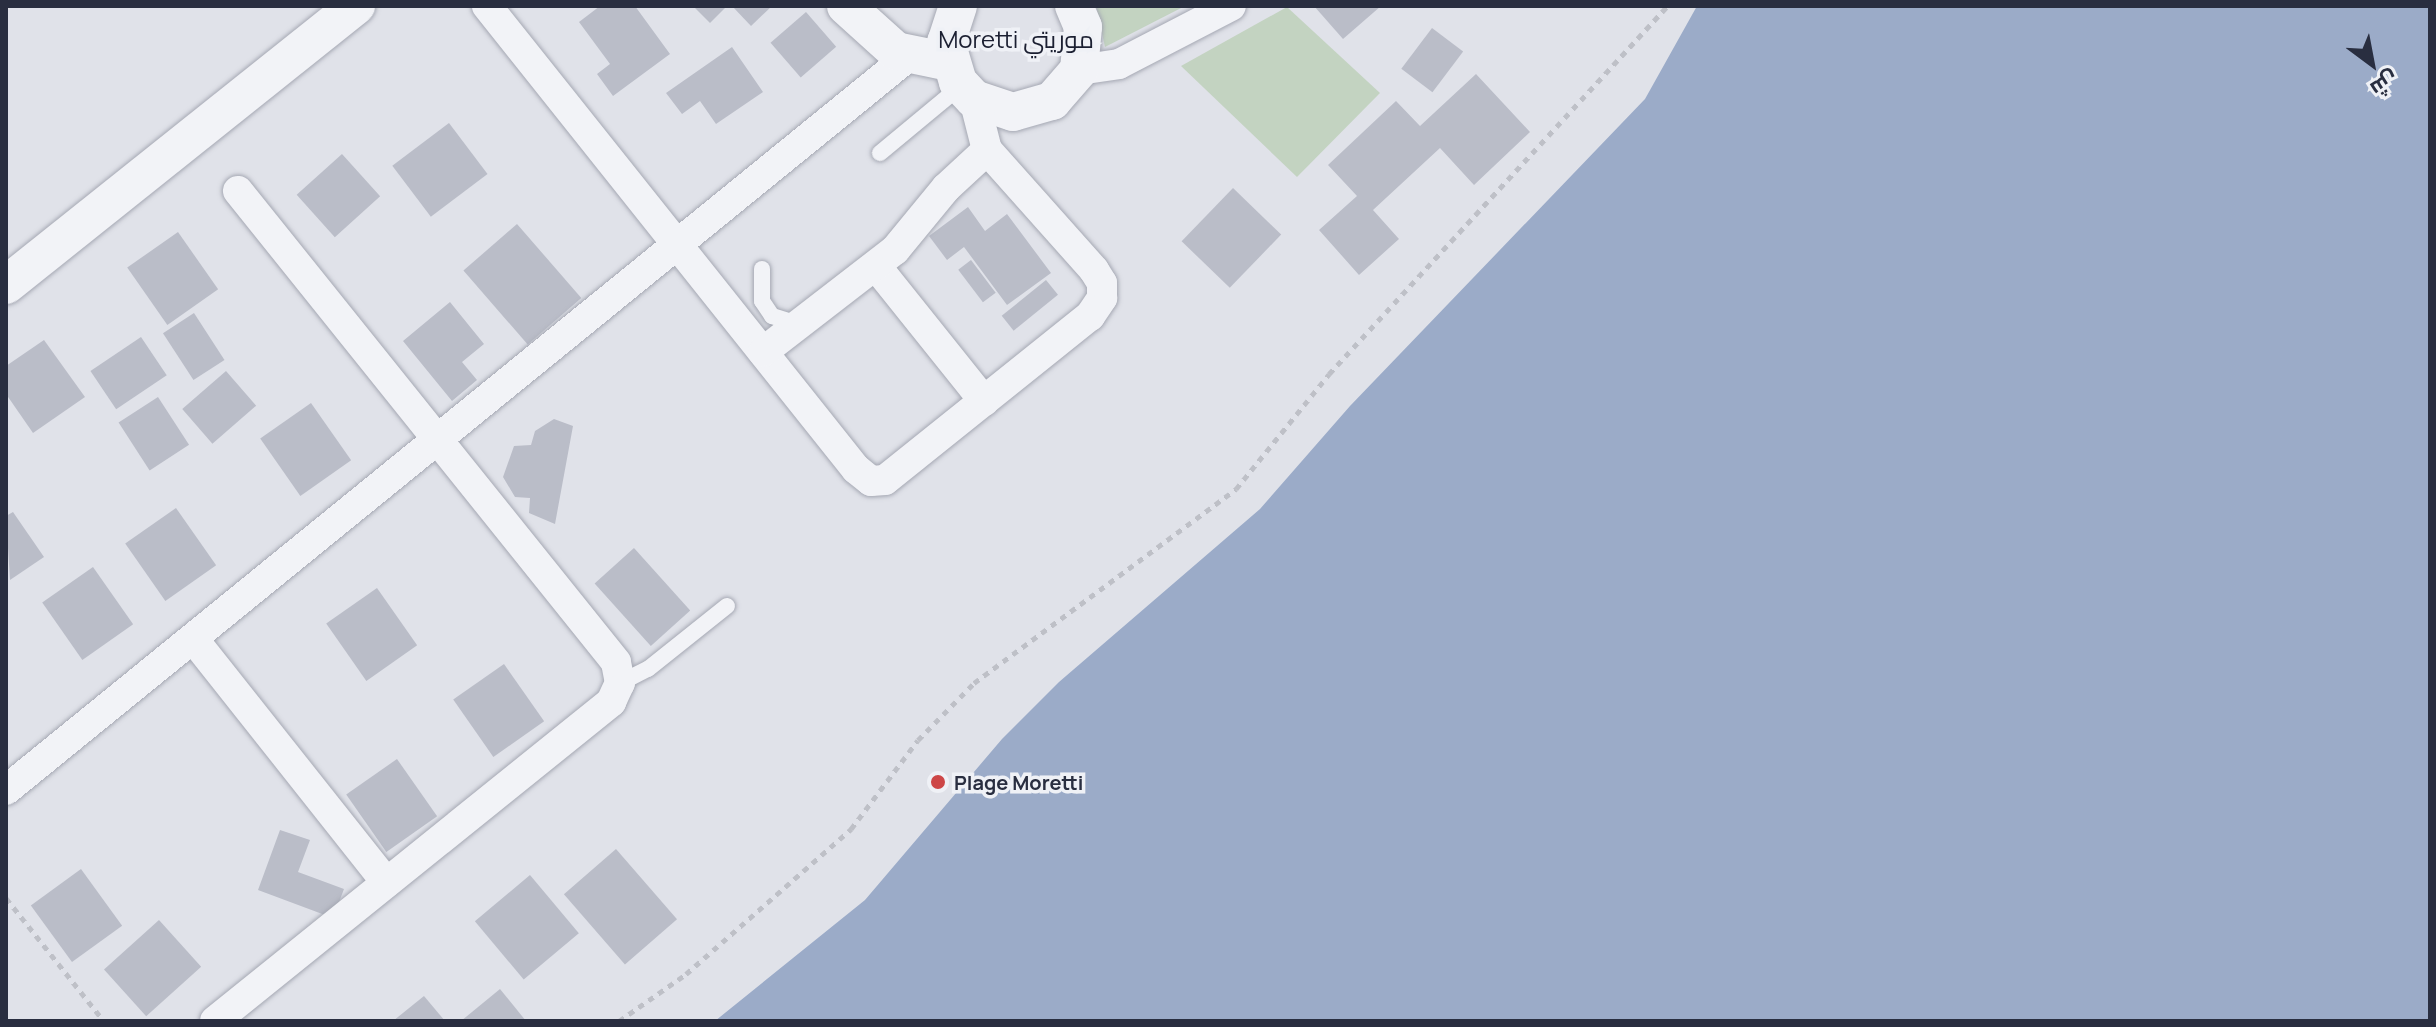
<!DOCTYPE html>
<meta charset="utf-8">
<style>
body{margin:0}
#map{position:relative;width:2436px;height:1027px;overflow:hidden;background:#e0e2e9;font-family:Manrope,Cairo,sans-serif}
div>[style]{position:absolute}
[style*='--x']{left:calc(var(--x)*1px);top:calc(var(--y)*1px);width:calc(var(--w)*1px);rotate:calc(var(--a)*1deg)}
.green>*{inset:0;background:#c3d3c1}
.water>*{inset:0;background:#9babc8}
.building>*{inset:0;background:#babdc8;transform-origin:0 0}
.path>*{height:5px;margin-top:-2.5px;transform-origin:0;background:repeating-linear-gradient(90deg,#bec0c7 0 6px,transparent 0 12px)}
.roads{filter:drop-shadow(0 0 2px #a5a8b3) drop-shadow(0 0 2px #a5a8b3)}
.service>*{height:16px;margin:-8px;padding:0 8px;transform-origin:8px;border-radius:8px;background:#f2f3f7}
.minor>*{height:30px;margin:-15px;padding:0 15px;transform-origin:15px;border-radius:15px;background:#f2f3f7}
.tertiary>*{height:38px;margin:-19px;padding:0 19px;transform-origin:19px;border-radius:19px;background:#f2f3f7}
.dots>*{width:22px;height:22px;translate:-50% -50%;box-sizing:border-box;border:4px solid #eff1f6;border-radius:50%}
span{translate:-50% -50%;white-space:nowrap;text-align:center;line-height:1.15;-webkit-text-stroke:7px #eff1f6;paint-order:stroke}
.poi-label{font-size:20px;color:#292e40;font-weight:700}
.left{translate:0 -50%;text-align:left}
.quarter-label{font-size:24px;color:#1b1f31}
.frame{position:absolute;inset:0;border:8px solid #292e40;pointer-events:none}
.north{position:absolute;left:2332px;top:24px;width:80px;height:80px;-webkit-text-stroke:6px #eff1f6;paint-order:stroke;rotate:148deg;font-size:22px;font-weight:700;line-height:32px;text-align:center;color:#292e40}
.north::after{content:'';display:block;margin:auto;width:28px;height:36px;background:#292e40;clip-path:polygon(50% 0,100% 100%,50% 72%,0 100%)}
</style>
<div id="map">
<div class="green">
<div style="clip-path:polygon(1096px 6px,1185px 6px,1105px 47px)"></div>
<div style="clip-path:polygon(1287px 7px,1380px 93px,1297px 177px,1181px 66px)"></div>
</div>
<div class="water">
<div style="clip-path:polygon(1697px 6px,2430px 6px,2430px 1021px,715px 1021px,865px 900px,1002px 739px,1059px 682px,1260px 509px,1350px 406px,1645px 99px)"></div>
</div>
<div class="building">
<div style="clip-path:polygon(600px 6px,635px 6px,670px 54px,613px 96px,597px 74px,610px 64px,579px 22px)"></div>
<div style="clip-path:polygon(693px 6px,727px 6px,710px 23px)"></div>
<div style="clip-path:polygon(732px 6px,772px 6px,751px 26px)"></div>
<div style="clip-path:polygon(1314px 6px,1381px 6px,1343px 39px)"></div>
<div style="left:806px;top:12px;width:46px;height:47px;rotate:49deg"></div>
<div style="left:1432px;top:28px;width:39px;height:51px;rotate:37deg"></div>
<div style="clip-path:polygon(732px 47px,763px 92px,716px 124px,700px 101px,682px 114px,666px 93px)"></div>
<div style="clip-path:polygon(1476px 74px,1530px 132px,1474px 185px,1440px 148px,1373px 210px,1399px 239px,1359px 275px,1319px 230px,1357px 196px,1328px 165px,1396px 101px,1420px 126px)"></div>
<div style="left:449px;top:123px;width:64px;height:71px;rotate:53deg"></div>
<div style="left:342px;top:154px;width:57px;height:61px;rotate:48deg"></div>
<div style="left:1233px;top:188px;width:67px;height:74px;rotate:44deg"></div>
<div style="clip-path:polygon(968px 207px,985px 231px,1007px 214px,1051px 273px,1007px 305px,964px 247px,947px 260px,929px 236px)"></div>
<div style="left:517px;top:224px;width:98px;height:71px;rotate:49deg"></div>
<div style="left:178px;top:232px;width:70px;height:62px;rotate:55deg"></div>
<div style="left:971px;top:260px;width:41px;height:16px;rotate:53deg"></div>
<div style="left:1046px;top:280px;width:19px;height:57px;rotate:51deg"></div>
<div style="clip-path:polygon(450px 302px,484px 344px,462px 362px,477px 380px,452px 401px,403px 341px)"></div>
<div style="left:194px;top:313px;width:56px;height:37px;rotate:57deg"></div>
<div style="left:141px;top:337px;width:46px;height:61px;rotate:56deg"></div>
<div style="clip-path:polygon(44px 340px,85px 397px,33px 433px,6px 394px,6px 366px)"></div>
<div style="left:226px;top:371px;width:46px;height:58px;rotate:49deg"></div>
<div style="left:158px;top:397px;width:57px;height:47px;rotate:57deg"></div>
<div style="left:311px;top:403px;width:70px;height:62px;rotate:55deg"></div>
<div style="clip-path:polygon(554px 419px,573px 426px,555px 524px,529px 513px,530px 498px,515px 497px,503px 477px,514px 446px,531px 445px,535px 431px)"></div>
<div style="left:176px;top:508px;width:70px;height:62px;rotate:55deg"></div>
<div style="clip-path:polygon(13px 512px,44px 557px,10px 580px,6px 516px)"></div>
<div style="left:634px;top:548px;width:84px;height:53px;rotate:48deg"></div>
<div style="left:93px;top:567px;width:70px;height:62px;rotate:55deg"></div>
<div style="left:377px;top:588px;width:70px;height:62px;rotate:55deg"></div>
<div style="left:504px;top:664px;width:70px;height:62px;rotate:55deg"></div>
<div style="left:397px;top:759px;width:70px;height:62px;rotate:55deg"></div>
<div style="clip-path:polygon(280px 830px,310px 840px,298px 872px,344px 889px,333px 918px,258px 890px)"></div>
<div style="left:616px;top:849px;width:93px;height:69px;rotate:49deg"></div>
<div style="left:81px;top:869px;width:70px;height:62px;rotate:54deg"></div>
<div style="left:530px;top:875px;width:76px;height:72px;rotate:50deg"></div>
<div style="left:159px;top:920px;width:63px;height:74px;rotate:48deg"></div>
<div style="clip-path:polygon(500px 989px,526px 1021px,461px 1021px)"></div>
<div style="clip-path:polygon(424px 996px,445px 1021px,393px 1021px)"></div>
</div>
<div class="path">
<div style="--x:6;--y:898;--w:157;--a:51.5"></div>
<div style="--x:619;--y:1021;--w:82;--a:-35"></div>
<div style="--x:686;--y:974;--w:220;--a:-41.3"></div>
<div style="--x:851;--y:829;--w:111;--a:-53"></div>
<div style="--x:918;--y:740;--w:80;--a:-45.5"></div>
<div style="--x:974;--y:683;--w:326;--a:-36.5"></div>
<div style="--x:1236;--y:489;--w:148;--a:-51"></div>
<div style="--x:1329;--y:374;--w:500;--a:-47.4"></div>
</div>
<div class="roads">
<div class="service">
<div style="--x:880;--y:153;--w:107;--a:-39.7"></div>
<div style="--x:762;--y:269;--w:32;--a:90"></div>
<div style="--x:762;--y:301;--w:18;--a:56"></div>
<div style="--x:772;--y:316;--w:27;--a:17"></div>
<div style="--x:620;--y:683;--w:31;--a:-27"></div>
<div style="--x:648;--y:669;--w:101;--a:-38.6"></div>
</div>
<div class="minor">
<div style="--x:487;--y:6;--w:592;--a:51.45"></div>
<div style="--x:856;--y:469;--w:19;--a:39"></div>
<div style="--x:871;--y:481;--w:14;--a:-4"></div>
<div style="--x:885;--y:480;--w:263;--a:-38.7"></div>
<div style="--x:1090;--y:316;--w:22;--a:-56"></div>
<div style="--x:1102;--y:298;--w:15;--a:-90"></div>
<div style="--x:1102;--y:283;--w:15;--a:-122"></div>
<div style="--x:1094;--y:270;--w:161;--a:-131.7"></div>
<div style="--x:987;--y:150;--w:53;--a:-104.3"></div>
<div style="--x:1079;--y:70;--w:40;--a:-8.5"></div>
<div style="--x:1119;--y:64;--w:126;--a:-27.4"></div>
<div style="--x:876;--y:266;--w:173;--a:51.3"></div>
<div style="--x:763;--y:352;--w:167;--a:-37.7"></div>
<div style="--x:895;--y:250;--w:80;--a:-50.6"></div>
<div style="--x:946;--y:188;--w:56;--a:-42.8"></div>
<div style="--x:195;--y:641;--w:308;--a:51.6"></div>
<div style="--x:6;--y:790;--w:1164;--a:-39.11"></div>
<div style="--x:215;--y:1021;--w:509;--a:-38.85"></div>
<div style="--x:611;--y:702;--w:21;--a:-65"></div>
<div style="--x:620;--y:683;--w:21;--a:-101"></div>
<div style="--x:616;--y:662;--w:604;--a:-128.75"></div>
</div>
<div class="tertiary">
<div style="--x:846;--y:6;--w:67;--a:42"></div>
<div style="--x:896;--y:51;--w:54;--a:11.7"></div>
<div style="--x:958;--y:6;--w:38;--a:108"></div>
<div style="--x:946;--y:42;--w:42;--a:73.3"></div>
<div style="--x:958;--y:82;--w:23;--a:47"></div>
<div style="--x:974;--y:99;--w:41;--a:18.4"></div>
<div style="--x:1013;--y:112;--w:41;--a:-15.8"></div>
<div style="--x:1052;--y:101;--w:41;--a:-48.9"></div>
<div style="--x:1079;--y:70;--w:43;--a:-84.7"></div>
<div style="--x:1083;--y:27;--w:23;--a:-113"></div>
<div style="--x:6;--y:285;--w:448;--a:-38.6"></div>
</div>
</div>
<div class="dots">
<div style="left:938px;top:782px;background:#cd4647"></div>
</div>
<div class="poi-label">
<span class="left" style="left:954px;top:782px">Plage Moretti</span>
</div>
<div class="quarter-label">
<span style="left:1016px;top:39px">Moretti موريتي</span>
</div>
<div class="frame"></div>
<div class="north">ش</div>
</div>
